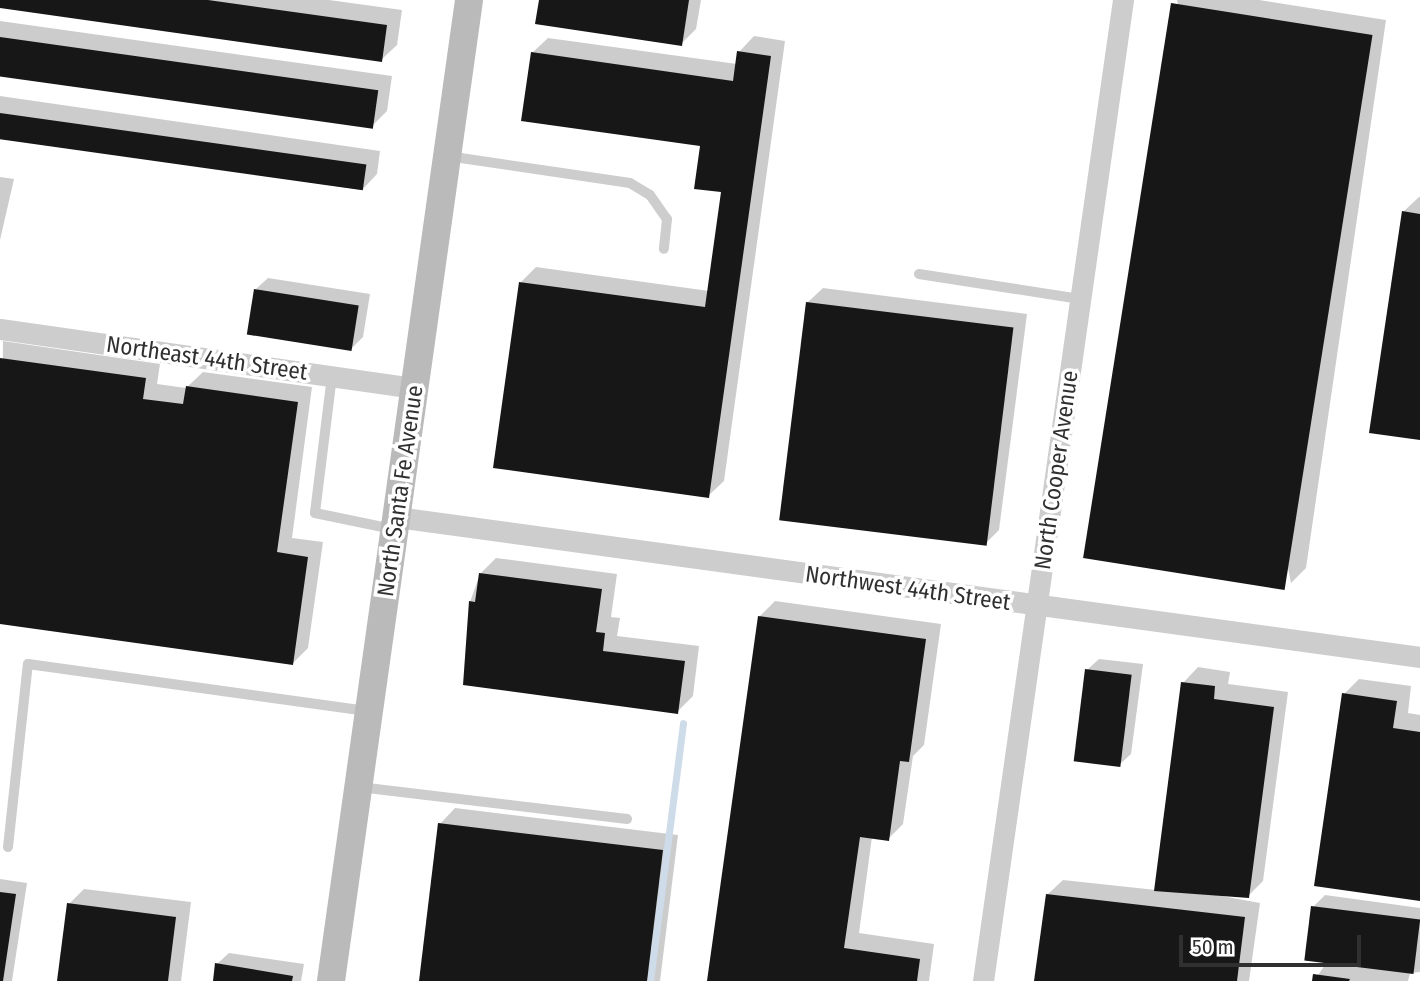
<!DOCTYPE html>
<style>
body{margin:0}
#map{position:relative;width:1420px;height:981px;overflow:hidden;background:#fff;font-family:"Fira Sans Condensed",sans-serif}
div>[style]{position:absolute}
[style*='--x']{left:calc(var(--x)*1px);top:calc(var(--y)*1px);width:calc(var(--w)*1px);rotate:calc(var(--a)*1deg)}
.shadow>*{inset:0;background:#0003}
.stream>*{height:7px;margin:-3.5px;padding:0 3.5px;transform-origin:3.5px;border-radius:3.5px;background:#cedce9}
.building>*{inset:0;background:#171717;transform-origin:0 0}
.lane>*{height:10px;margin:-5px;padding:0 5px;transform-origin:5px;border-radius:5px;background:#cdcdcd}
.street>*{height:21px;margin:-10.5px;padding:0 10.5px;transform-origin:10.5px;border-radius:10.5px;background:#cdcdcd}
.secondary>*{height:28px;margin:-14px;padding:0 14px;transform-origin:14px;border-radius:14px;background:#bababa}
span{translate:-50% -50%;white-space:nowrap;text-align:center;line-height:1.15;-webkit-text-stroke:7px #fff;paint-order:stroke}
.street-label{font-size:23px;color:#303030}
.scale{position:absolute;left:1179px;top:935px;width:182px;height:32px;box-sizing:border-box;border:4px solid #303030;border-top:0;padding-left:9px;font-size:21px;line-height:24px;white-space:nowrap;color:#303030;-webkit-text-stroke:5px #fff;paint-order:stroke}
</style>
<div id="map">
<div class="shadow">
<div style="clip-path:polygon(0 0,329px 0,402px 10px,397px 45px,381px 60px,0 6px)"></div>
<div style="clip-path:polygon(540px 0,701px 0,696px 29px,681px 44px)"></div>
<div style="clip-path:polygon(1177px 0,1259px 0,1386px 20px,1306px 568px,1291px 583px)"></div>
<div style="clip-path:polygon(0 21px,392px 76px,387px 111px,372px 126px,0 74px)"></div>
<div style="clip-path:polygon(754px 36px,785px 41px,724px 481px,708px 496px,521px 282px,536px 267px,709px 291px,723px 191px,702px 144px,532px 53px,548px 38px,737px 64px,739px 52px)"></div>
<div style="clip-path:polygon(0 96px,380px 151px,377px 174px,362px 190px,0 137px)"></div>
<div style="clip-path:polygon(0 177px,14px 179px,0 240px)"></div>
<div style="clip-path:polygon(1419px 197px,1420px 197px,1420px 438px,1403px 212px)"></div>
<div style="clip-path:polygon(268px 278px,370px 294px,363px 337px,351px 349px,256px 289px)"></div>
<div style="clip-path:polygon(823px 288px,1027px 314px,999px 530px,984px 545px,807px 303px)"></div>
<div style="clip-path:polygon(3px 341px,160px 364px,157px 384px,186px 388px,203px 372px,312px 387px,292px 538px,323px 542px,308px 648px,293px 663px,0 622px)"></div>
<div style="clip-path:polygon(496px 558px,617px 574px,611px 617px,620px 618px,617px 636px,699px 646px,693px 696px,677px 712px,470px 602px,480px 574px)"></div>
<div style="clip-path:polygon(775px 601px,941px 624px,924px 745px,913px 756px,903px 824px,888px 839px,872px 837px,859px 933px,934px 944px,929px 981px,709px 981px,760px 616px)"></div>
<div style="clip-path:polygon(1099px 659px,1143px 664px,1131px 754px,1119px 765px,1087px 670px)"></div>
<div style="clip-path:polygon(1198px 667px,1230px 672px,1228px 684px,1288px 692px,1263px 881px,1248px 896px,1211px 894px,1260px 903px,1249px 981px,1036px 981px,1047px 895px,1063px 880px,1156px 890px,1183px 683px)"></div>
<div style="clip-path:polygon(1359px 679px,1411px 686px,1408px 713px,1420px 715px,1420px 899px,1344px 694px)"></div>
<div style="clip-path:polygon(455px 808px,678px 835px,660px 981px,420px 981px,440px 824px)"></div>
<div style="clip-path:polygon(0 879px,27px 883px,12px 981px,0 981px)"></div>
<div style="clip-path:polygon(84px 889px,191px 902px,181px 981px,59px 981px,69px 904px)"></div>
<div style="clip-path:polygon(1325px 895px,1420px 908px,1420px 972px,1410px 973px,1408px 981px,1314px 981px,1327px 962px,1313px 907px)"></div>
<div style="clip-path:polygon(229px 953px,304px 964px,301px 981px,215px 981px,217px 964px)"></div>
</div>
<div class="stream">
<div style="--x:650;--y:981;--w:260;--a:-82.7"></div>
</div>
<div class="building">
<div style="clip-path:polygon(0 0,208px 0,387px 25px,382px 62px,0 8px)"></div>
<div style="clip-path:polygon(539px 0,689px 0,682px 46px,535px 24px)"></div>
<div style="left:1171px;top:3px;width:204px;height:562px;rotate:9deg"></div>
<div style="left:0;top:37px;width:382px;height:39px;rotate:8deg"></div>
<div style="clip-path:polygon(737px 51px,771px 56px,709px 498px,493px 468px,519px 282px,705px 307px,721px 192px,694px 189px,700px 146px,521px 121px,531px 52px,733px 81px)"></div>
<div style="left:0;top:113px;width:370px;height:26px;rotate:8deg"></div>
<div style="clip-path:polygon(1402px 211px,1420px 214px,1420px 440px,1369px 433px)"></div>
<div style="left:254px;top:289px;width:106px;height:46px;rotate:9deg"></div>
<div style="left:806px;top:302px;width:209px;height:220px;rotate:7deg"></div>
<div style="clip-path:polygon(0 358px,146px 378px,143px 399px,183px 404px,186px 386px,298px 402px,277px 552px,308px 557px,293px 665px,0 624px)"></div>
<div style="clip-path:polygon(479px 573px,602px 589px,596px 632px,605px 633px,603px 651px,685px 661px,678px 714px,463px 685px,469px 601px,475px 602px)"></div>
<div style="clip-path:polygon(758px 616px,926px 639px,909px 762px,900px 761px,889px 841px,860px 837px,844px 948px,920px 959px,917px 981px,707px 981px)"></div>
<div style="left:1085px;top:669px;width:47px;height:93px;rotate:7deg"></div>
<div style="clip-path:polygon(1181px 682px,1215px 686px,1214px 699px,1274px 707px,1249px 898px,1154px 891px)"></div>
<div style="clip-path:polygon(1342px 693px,1397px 701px,1393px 728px,1420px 732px,1420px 901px,1314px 886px)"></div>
<div style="clip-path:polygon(438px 823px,663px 850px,647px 981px,419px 981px)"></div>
<div style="clip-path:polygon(0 892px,16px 894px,3px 981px,0 981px)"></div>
<div style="clip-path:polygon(1046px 894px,1245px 917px,1237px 981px,1034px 981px)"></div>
<div style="clip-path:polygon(67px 903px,176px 917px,168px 981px,57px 981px)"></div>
<div style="left:1311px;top:906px;width:110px;height:55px;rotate:7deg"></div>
<div style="clip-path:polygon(215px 963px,293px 976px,292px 981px,213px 981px)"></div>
<div style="clip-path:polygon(1313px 974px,1350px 979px,1349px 981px,1312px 981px)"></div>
</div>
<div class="lane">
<div style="--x:447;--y:156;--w:185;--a:8.4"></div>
<div style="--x:630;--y:183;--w:23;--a:31"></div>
<div style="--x:650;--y:195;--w:29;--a:55"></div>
<div style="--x:667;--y:219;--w:30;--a:96"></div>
<div style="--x:919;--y:274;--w:163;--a:8.8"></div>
<div style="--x:332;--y:376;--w:138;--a:97.1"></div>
<div style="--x:315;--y:513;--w:79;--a:11.7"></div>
<div style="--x:359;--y:787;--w:270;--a:6.8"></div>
<div style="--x:8;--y:847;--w:184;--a:-83.8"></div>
<div style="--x:28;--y:664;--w:342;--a:7.9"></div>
</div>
<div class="street">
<div style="--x:0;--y:329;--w:419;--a:8.1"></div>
<div style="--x:397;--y:517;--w:1033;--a:7.79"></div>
<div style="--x:983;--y:981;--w:991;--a:-81.88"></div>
</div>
<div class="secondary">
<div style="--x:331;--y:981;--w:991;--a:-81.99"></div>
</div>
<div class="street-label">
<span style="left:207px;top:358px;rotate:8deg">Northeast 44th Street</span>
<span style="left:1056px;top:470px;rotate:-82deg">North Cooper Avenue</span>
<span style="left:400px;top:491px;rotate:-82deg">North Santa Fe Avenue</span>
<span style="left:908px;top:588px;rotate:8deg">Northwest 44th Street</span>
</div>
<div class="scale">50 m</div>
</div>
